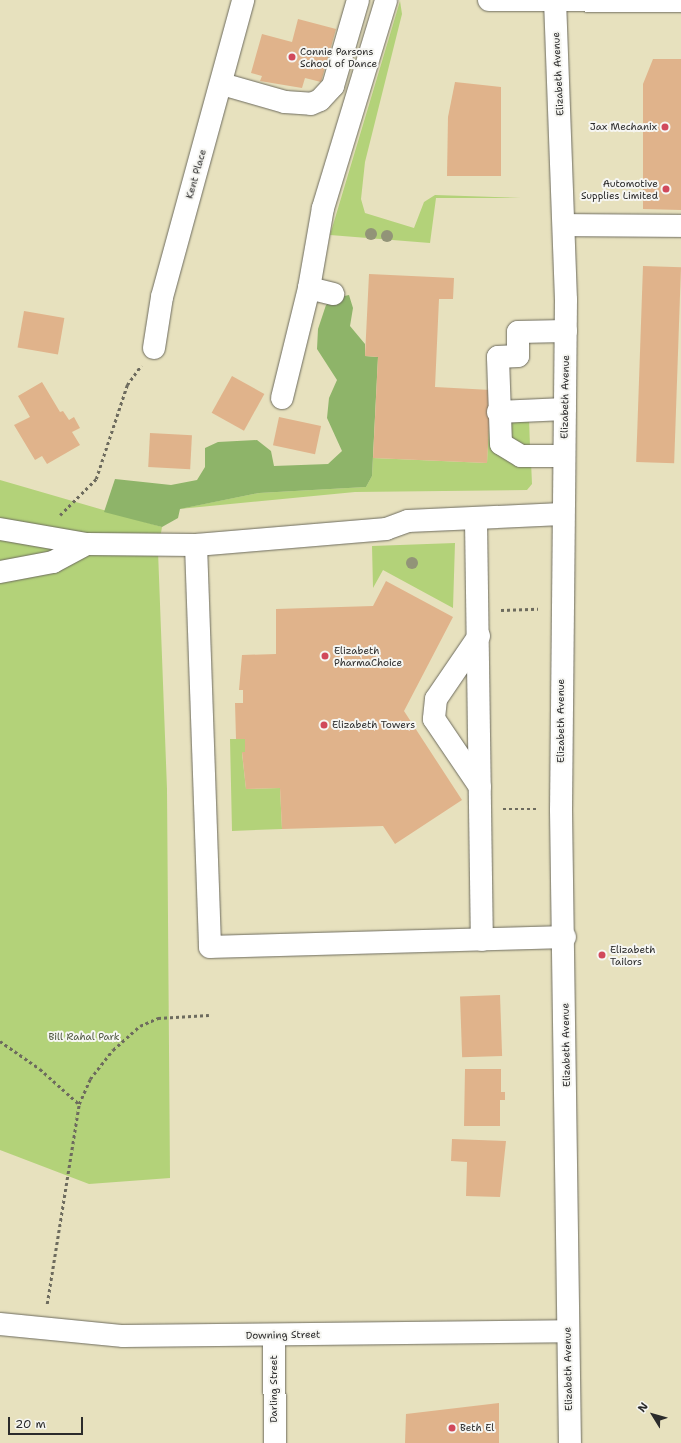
<!DOCTYPE html>
<style>
body{margin:0}
#map{position:relative;width:681px;height:1443px;overflow:hidden;background:#e7e1be;font-family:"Shantell Sans",sans-serif}
div>[style]{position:absolute}
[style*='--x']{left:calc(var(--x)*1px);top:calc(var(--y)*1px);width:calc(var(--w)*1px);rotate:calc(var(--a)*1deg)}
.green>*{inset:0;background:#b3d279}
.forest>*{inset:0;background:#8eb469}
.building>*{inset:0;background:#e0b38b;transform-origin:0 0}
.path>*{height:2.5px;margin-top:-1.25px;transform-origin:0;background:repeating-linear-gradient(90deg,#6d6b5e 0 3px,transparent 0 6px)}
.roads{filter:drop-shadow(0 0 1px #6d6b5e) drop-shadow(0 0 1px #6d6b5e)}
.minor>*{height:22px;margin:-11px;padding:0 11px;transform-origin:11px;border-radius:11px;background:#fff}
.major>*{height:22px;margin:-11px;padding:0 11px;transform-origin:11px;border-radius:11px;background:#fff}
.trees>*{width:12px;height:12px;margin:-6px;border-radius:50%;background:#929478}
.dots>*{width:11px;height:11px;translate:-50% -50%;box-sizing:border-box;border:2px solid #f6f6f2;border-radius:50%}
span{translate:-50% -50%;white-space:nowrap;text-align:center;line-height:1.15;-webkit-text-stroke:4px #f6f6f2;paint-order:stroke}
.poi-label{font-size:10px;color:#2b2b2b}
.left{translate:0 -50%;text-align:left}
.right{translate:-100% -50%;text-align:right}
.street-label{font-size:10px;color:#2b2b2b}
.park-label{font-size:10px;color:#4d553e}
.north{position:absolute;left:633px;top:1395px;width:40px;height:40px;-webkit-text-stroke:3px #f6f6f2;paint-order:stroke;rotate:307deg;font-size:11px;font-weight:700;line-height:16px;text-align:center;color:#2b2b2b}
.north::after{content:'';display:block;margin:auto;width:14px;height:18px;background:#2b2b2b;clip-path:polygon(50% 0,100% 100%,50% 72%,0 100%)}
.scale{position:absolute;left:8px;top:1417px;width:75px;height:18px;box-sizing:border-box;border:2px solid #2b2b2b;border-top:0;padding-left:5px;font-size:12px;line-height:14px;white-space:nowrap;color:#2b2b2b;-webkit-text-stroke:3px #f6f6f2;paint-order:stroke}
</style>
<div id="map">
<div class="green">
<div style="clip-path:polygon(400px 1px,402px 14px,365px 162px,361px 199px,365px 213px,414px 228px,424px 202px,435px 195px,521px 198px,436px 198px,430px 243px,330px 235px)"></div>
<div style="clip-path:polygon(489px 417px,531px 461px,532px 484px,527px 490px,355px 492px,179px 509px,259px 493px,366px 487px,372px 476px,373px 458px,487px 463px)"></div>
<div style="clip-path:polygon(529px 418px,530px 447px,512px 446px,507px 426px,512px 419px)"></div>
<div style="clip-path:polygon(0 480px,162px 527px,158px 551px,167px 789px,170px 1178px,89px 1184px,0 1150px)"></div>
<div style="clip-path:polygon(455px 543px,453px 608px,383px 570px,373px 588px,372px 546px)"></div>
<div style="clip-path:polygon(230px 739px,245px 739px,245px 752px,242px 753px,246px 789px,280px 788px,282px 829px,232px 831px)"></div>
</div>
<div class="forest">
<div style="clip-path:polygon(349px 295px,353px 308px,350px 326px,365px 344px,365px 356px,378px 357px,372px 476px,366px 487px,259px 493px,180px 509px,178px 518px,162px 527px,104px 512px,115px 479px,171px 485px,197px 480px,205px 467px,205px 448px,218px 442px,257px 440px,271px 451px,274px 466px,328px 464px,342px 451px,327px 418px,329px 398px,337px 380px,317px 349px,318px 329px,326px 305px,335px 298px)"></div>
</div>
<div class="building">
<div style="clip-path:polygon(298px 19px,336px 29px,321px 82px,305px 78px,302px 88px,260px 81px,262px 76px,251px 73px,262px 34px,292px 42px)"></div>
<div style="clip-path:polygon(653px 59px,681px 59px,681px 210px,643px 209px,643px 84px)"></div>
<div style="clip-path:polygon(455px 82px,501px 87px,501px 176px,447px 176px,448px 117px)"></div>
<div style="left:643px;top:266px;width:38px;height:196px;rotate:2deg"></div>
<div style="clip-path:polygon(369px 274px,454px 278px,453px 299px,439px 299px,435px 387px,491px 390px,487px 463px,373px 458px,378px 357px,365px 356px)"></div>
<div style="left:24px;top:311px;width:41px;height:37px;rotate:10deg"></div>
<div style="left:232px;top:376px;width:37px;height:42px;rotate:29deg"></div>
<div style="clip-path:polygon(42px 382px,60px 412px,63px 411px,69px 420px,74px 417px,80px 428px,72px 432px,80px 445px,47px 464px,42px 456px,35px 460px,14px 425px,30px 417px,18px 396px)"></div>
<div style="left:279px;top:417px;width:43px;height:29px;rotate:12deg"></div>
<div style="left:150px;top:433px;width:42px;height:34px;rotate:3deg"></div>
<div style="clip-path:polygon(386px 581px,453px 617px,404px 711px,462px 800px,395px 844px,383px 826px,282px 829px,280px 788px,246px 789px,242px 752px,245px 752px,245px 739px,236px 739px,235px 703px,243px 703px,243px 690px,239px 690px,242px 655px,276px 654px,276px 609px,373px 606px)"></div>
<div style="left:500px;top:995px;width:61px;height:40px;rotate:88deg"></div>
<div style="clip-path:polygon(465px 1069px,501px 1069px,501px 1092px,505px 1092px,505px 1100px,500px 1100px,500px 1126px,464px 1126px)"></div>
<div style="clip-path:polygon(452px 1139px,506px 1141px,500px 1197px,466px 1196px,467px 1162px,451px 1161px)"></div>
<div style="clip-path:polygon(499px 1403px,499px 1443px,405px 1443px,406px 1414px)"></div>
</div>
<div class="path">
<div style="--x:60;--y:515;--w:51;--a:-45"></div>
<div style="--x:96;--y:479;--w:99;--a:-71.7"></div>
<div style="--x:127;--y:385;--w:24;--a:-54"></div>
<div style="--x:501;--y:610;--w:37;--a:-2"></div>
<div style="--x:503;--y:809;--w:35;--a:0"></div>
<div style="--x:0;--y:1041;--w:49;--a:35"></div>
<div style="--x:40;--y:1069;--w:52;--a:41.9"></div>
<div style="--x:47;--y:1304;--w:203;--a:-80.9"></div>
<div style="--x:79;--y:1104;--w:27;--a:-66"></div>
<div style="--x:90;--y:1079;--w:37;--a:-52"></div>
<div style="--x:113;--y:1050;--w:36;--a:-42"></div>
<div style="--x:140;--y:1026;--w:20;--a:-24"></div>
<div style="--x:158;--y:1018;--w:51;--a:-3.4"></div>
</div>
<div class="roads">
<div class="minor">
<div style="--x:222;--y:84;--w:66;--a:15.9"></div>
<div style="--x:285;--y:102;--w:26;--a:4"></div>
<div style="--x:311;--y:104;--w:10;--a:-24"></div>
<div style="--x:320;--y:100;--w:19;--a:-47"></div>
<div style="--x:333;--y:86;--w:90;--a:-73.8"></div>
<div style="--x:565;--y:225;--w:116;--a:0.5"></div>
<div style="--x:309;--y:288;--w:25;--a:14"></div>
<div style="--x:154;--y:348;--w:52;--a:-81.1"></div>
<div style="--x:162;--y:297;--w:308;--a:-74.7"></div>
<div style="--x:282;--y:398;--w:113;--a:-76.2"></div>
<div style="--x:309;--y:288;--w:81;--a:-80.1"></div>
<div style="--x:323;--y:208;--w:217;--a:-73.1"></div>
<div style="--x:498;--y:412;--w:67;--a:-2.6"></div>
<div style="--x:564;--y:456;--w:43;--a:180"></div>
<div style="--x:521;--y:456;--w:23;--a:-149"></div>
<div style="--x:501;--y:444;--w:87;--a:-92"></div>
<div style="--x:498;--y:357;--w:20;--a:-3"></div>
<div style="--x:518;--y:356;--w:24;--a:-90"></div>
<div style="--x:518;--y:332;--w:48;--a:-1.2"></div>
<div style="--x:476;--y:520;--w:420;--a:89.2"></div>
<div style="--x:0;--y:529;--w:88;--a:9.8"></div>
<div style="--x:87;--y:544;--w:109;--a:0.5"></div>
<div style="--x:196;--y:545;--w:191;--a:-4.8"></div>
<div style="--x:386;--y:529;--w:23;--a:-20"></div>
<div style="--x:408;--y:521;--w:154;--a:-2.6"></div>
<div style="--x:196;--y:545;--w:402;--a:88"></div>
<div style="--x:210;--y:947;--w:355;--a:-1.6"></div>
<div style="--x:0;--y:572;--w:54;--a:-10.7"></div>
<div style="--x:53;--y:562;--w:38;--a:-28"></div>
<div style="--x:479;--y:636;--w:76;--a:124.3"></div>
<div style="--x:436;--y:699;--w:20;--a:96"></div>
<div style="--x:434;--y:719;--w:82;--a:55.9"></div>
<div style="--x:0;--y:1324;--w:124;--a:5.6"></div>
<div style="--x:123;--y:1336;--w:444;--a:-0.6"></div>
<div style="--x:274;--y:1335;--w:108;--a:89.5"></div>
</div>
<div class="major">
<div style="--x:489;--y:0;--w:192;--a:0.3"></div>
<div style="--x:555;--y:0;--w:300;--a:87.9"></div>
<div style="--x:566;--y:300;--w:510;--a:90.56"></div>
<div style="--x:561;--y:810;--w:633;--a:89.19"></div>
</div>
</div>
<div class="trees">
<div style="left:371px;top:234px"></div>
<div style="left:387px;top:236px"></div>
<div style="left:412px;top:563px"></div>
</div>
<div class="dots">
<div style="left:292px;top:57px;background:#d1495b"></div>
<div style="left:665px;top:127px;background:#d1495b"></div>
<div style="left:666px;top:189px;background:#d1495b"></div>
<div style="left:325px;top:656px;background:#d1495b"></div>
<div style="left:324px;top:725px;background:#d1495b"></div>
<div style="left:602px;top:955px;background:#d1495b"></div>
<div style="left:452px;top:1428px;background:#d1495b"></div>
</div>
<div class="poi-label">
<span class="left" style="left:300px;top:57px">Connie Parsons<br>School of Dance</span>
<span class="right" style="left:657px;top:127px">Jax Mechanix</span>
<span class="right" style="left:658px;top:189px">Automotive<br>Supplies Limited</span>
<span class="left" style="left:334px;top:656px">Elizabeth<br>PharmaChoice</span>
<span class="left" style="left:332px;top:725px">Elizabeth Towers</span>
<span class="left" style="left:610px;top:955px">Elizabeth<br>Tailors</span>
<span class="left" style="left:460px;top:1428px">Beth El</span>
</div>
<div class="street-label">
<span style="left:558px;top:74px;rotate:-93deg">Elizabeth Avenue</span>
<span style="left:196px;top:174px;rotate:-74deg">Kent Place</span>
<span style="left:565px;top:397px;rotate:-89deg">Elizabeth Avenue</span>
<span style="left:561px;top:721px;rotate:-90deg">Elizabeth Avenue</span>
<span style="left:566px;top:1045px;rotate:-91deg">Elizabeth Avenue</span>
<span style="left:283px;top:1335px;rotate:-1deg">Downing Street</span>
<span style="left:568px;top:1369px;rotate:-91deg">Elizabeth Avenue</span>
<span style="left:274px;top:1389px;rotate:-90deg">Darling Street</span>
</div>
<div class="park-label">
<span style="left:84px;top:1037px">Bill Rahal Park</span>
</div>
<div class="north">N</div>
<div class="scale">20 m</div>
</div>
